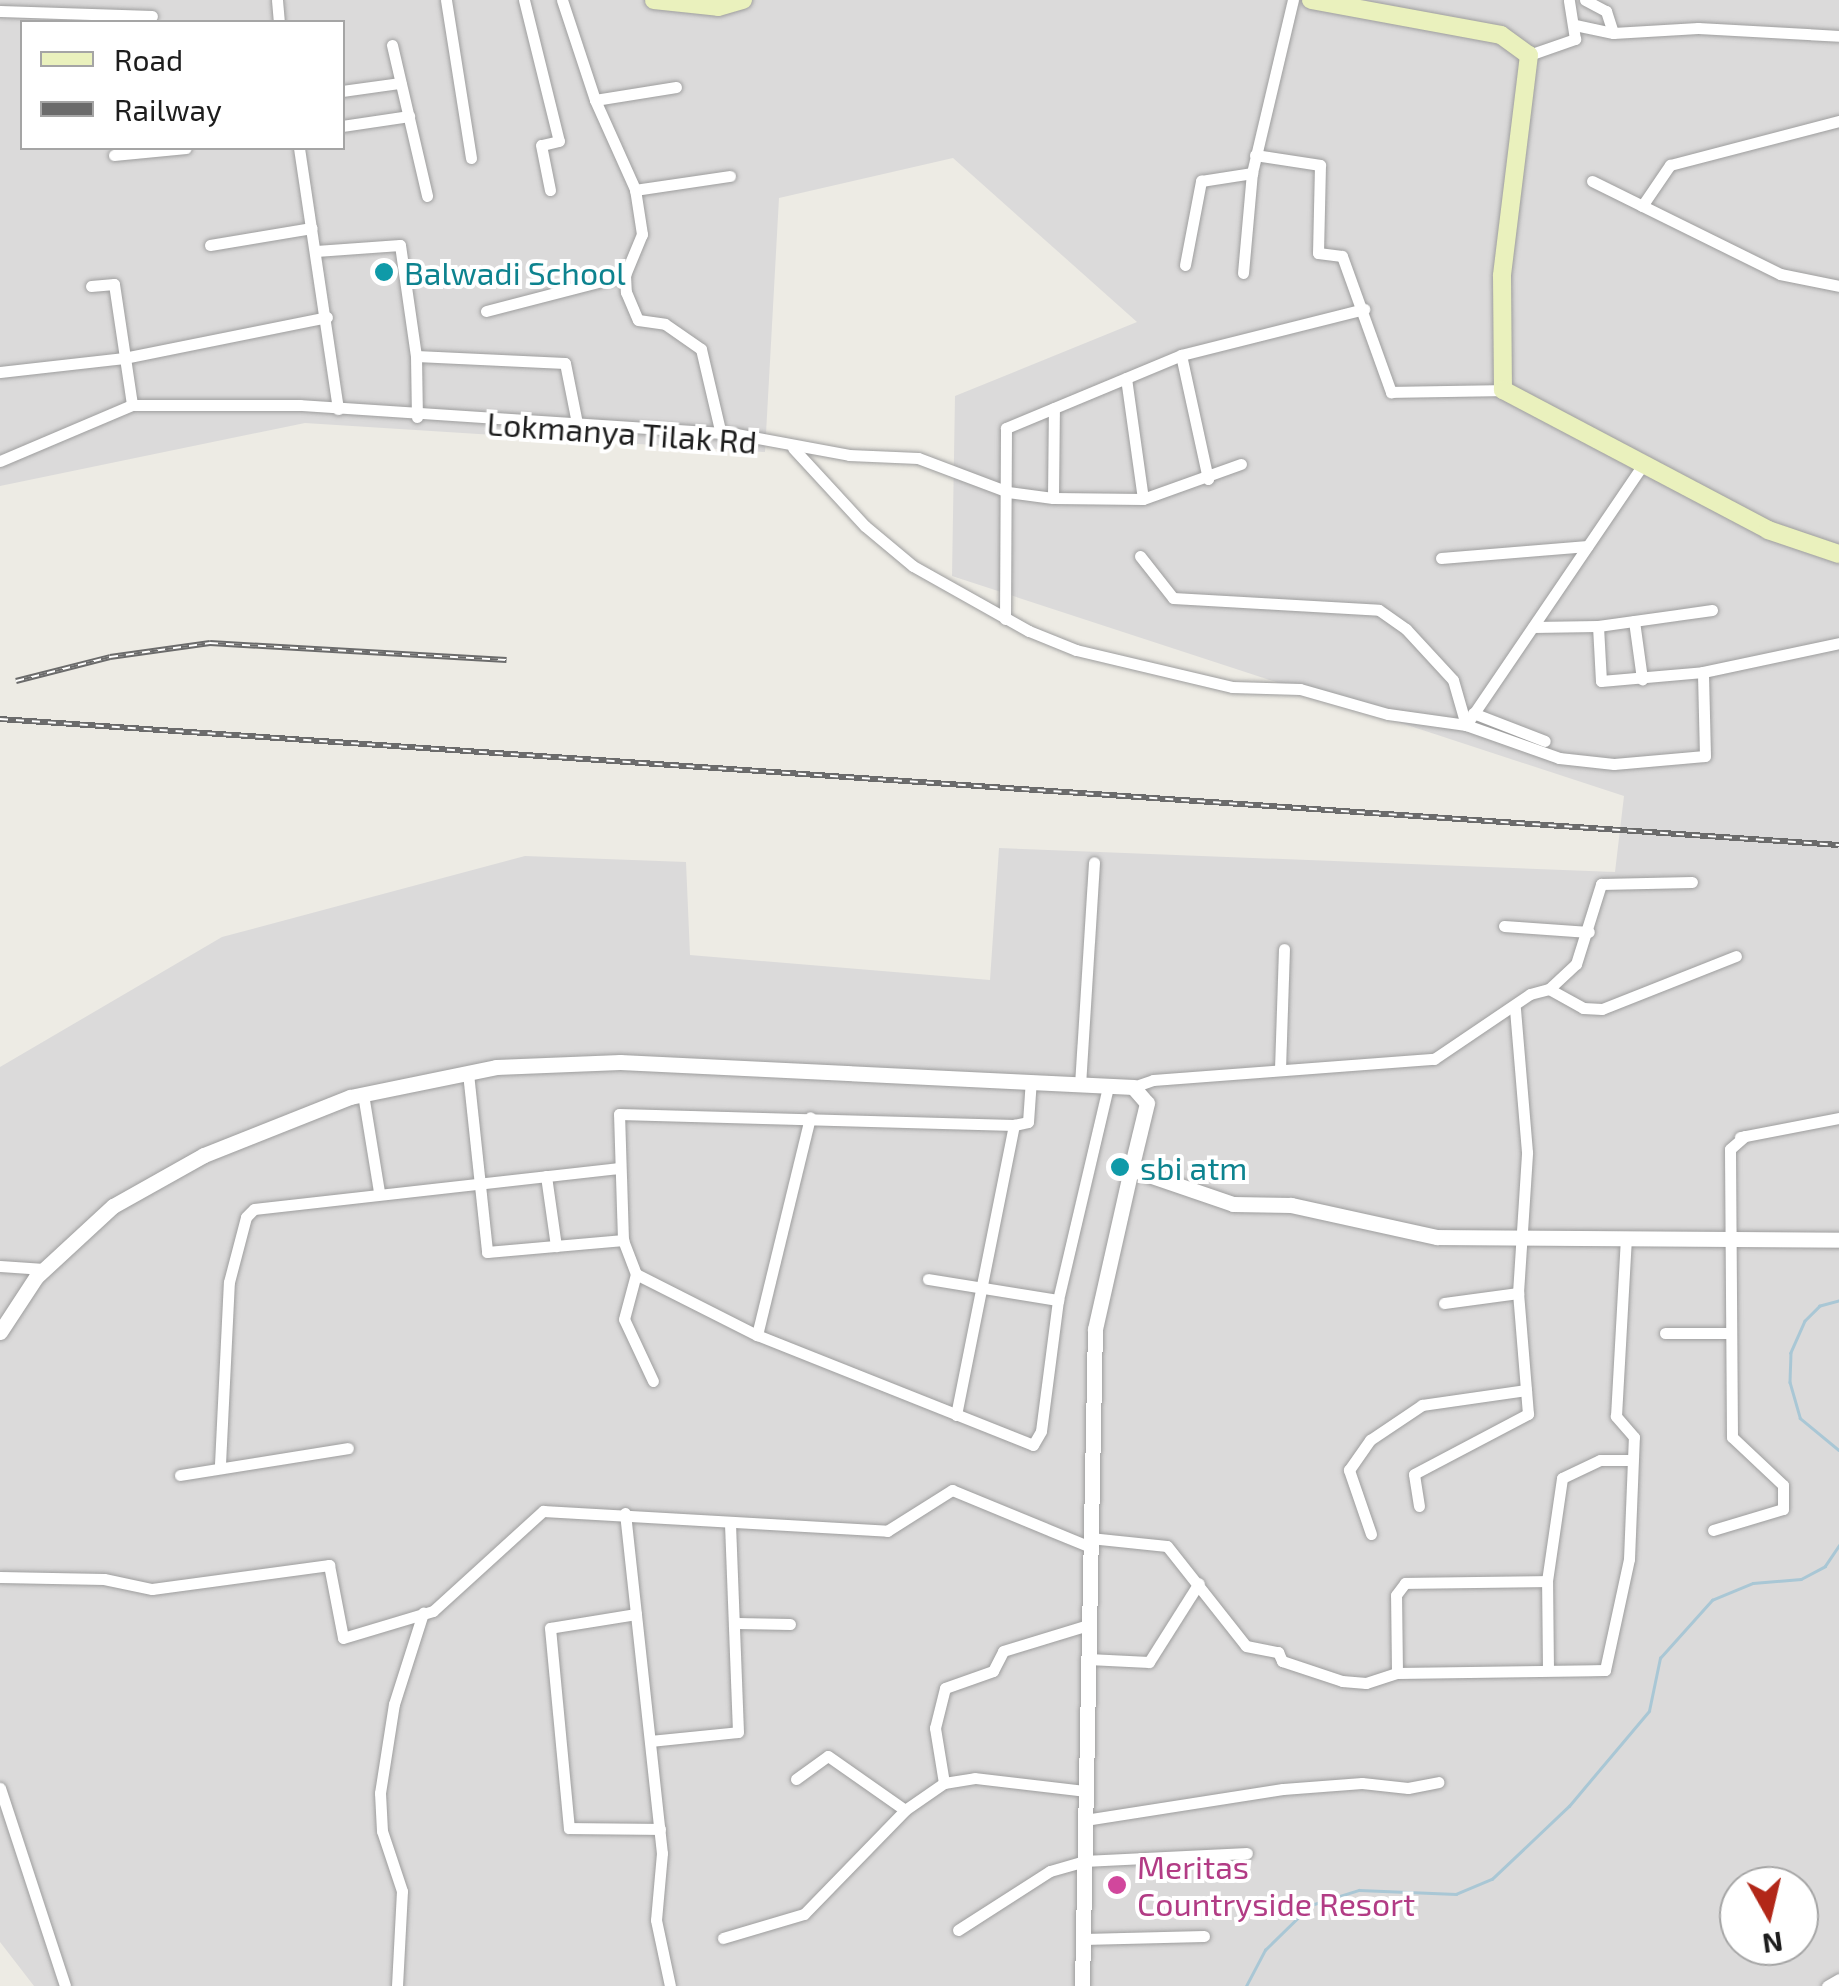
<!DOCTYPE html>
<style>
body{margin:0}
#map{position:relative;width:1839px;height:1986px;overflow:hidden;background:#edebe4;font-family:"Exo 2",sans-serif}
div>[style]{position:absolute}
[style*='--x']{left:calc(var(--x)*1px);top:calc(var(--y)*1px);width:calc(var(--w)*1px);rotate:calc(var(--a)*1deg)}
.residential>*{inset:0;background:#dbdada}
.stream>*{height:2.5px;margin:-1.25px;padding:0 1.25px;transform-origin:1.25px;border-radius:1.25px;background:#a9c7d5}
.roads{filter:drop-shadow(0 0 2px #9e9e9e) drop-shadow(0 0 2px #9e9e9e)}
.minor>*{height:11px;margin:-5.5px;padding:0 5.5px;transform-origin:5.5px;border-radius:5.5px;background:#fff}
.tertiary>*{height:15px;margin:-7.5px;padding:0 7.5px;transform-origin:7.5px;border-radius:7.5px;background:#fff}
.secondary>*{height:18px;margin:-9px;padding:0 9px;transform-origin:9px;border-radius:9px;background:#eaf1bd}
.rail>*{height:6px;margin-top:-3px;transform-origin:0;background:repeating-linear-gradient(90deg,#fff 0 8px,#6b6b6b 0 16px);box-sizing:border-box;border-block:2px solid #6b6b6b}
.dots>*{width:28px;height:28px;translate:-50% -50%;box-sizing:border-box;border:5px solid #fff;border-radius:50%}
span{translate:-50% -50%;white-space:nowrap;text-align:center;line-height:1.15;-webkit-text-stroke:8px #fff;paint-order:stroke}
.culture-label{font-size:32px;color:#0d838f}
.left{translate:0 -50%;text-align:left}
.street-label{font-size:32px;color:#1d1d1d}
.hotel-label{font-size:32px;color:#b23c85}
.legend{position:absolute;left:20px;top:20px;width:325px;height:130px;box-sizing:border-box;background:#fff;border:2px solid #a5a5a5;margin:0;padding:12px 18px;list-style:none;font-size:30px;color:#1d1d1d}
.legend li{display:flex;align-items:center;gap:20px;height:50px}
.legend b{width:50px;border:2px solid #a5a5a5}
.north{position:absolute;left:1719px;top:1866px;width:100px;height:100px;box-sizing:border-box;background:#fff;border:2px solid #a5a5a5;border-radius:50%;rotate:172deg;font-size:28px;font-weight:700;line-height:40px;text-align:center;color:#1d1d1d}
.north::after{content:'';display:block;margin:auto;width:35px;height:45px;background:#b22718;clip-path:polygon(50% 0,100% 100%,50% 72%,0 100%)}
</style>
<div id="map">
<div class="residential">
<div style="clip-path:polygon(evenodd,0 0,1839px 0,1839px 1986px,34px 1986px,0 1942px,0 1067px,222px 937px,525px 856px,686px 862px,690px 955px,990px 980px,999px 848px,1615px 872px,1624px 796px,952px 576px,955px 396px,1137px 322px,953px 158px,779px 198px,765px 452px,305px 423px,0 486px,0 0,22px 22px,342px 22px,342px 148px,22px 148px,22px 22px,0 0,1739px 1886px,1799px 1886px,1799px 1946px,1739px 1946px,1739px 1886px)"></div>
</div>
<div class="stream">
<div style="--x:1839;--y:1301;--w:20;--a:165"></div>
<div style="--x:1820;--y:1306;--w:21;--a:135"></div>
<div style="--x:1805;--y:1321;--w:35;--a:114"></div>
<div style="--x:1791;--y:1353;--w:29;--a:92"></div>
<div style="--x:1790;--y:1382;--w:37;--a:74"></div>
<div style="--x:1800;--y:1418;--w:50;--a:39.4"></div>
<div style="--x:1246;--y:1986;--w:41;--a:-62.2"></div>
<div style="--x:1265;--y:1950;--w:64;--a:-44.4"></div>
<div style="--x:1311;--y:1905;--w:50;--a:-17.4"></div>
<div style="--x:1359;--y:1890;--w:97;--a:2.4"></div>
<div style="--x:1456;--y:1894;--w:39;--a:-23"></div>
<div style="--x:1492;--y:1879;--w:106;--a:-43.5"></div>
<div style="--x:1569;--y:1806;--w:124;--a:-49.9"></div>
<div style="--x:1649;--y:1711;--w:54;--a:-78.3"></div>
<div style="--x:1660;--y:1658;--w:78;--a:-48.1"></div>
<div style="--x:1712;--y:1600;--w:44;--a:-22.5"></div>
<div style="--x:1753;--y:1583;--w:48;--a:-4.8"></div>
<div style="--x:1801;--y:1579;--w:27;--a:-28"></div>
<div style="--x:1825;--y:1566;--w:25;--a:-56"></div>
</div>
<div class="roads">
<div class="minor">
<div style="--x:277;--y:0;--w:22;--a:85"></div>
<div style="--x:446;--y:0;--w:160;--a:81"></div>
<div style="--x:524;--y:0;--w:145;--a:76.1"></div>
<div style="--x:559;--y:141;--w:18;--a:167"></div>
<div style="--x:541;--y:145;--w:46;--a:78.7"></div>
<div style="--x:562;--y:0;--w:105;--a:71.7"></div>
<div style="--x:595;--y:100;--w:98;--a:65.8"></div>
<div style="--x:635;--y:189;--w:46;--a:81.2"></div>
<div style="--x:642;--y:234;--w:44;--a:112.5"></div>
<div style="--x:625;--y:275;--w:17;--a:87"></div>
<div style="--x:626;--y:292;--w:30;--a:67"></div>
<div style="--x:638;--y:320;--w:27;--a:8"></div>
<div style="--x:665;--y:324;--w:44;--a:34.8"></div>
<div style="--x:701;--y:349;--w:87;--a:76.8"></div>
<div style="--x:1585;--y:0;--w:24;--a:28"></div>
<div style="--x:1606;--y:11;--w:23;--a:72"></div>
<div style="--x:1613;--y:33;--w:85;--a:-3.4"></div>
<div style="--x:1698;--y:28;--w:141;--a:3.2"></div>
<div style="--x:0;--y:11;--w:152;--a:1.9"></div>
<div style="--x:1575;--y:25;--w:39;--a:12"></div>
<div style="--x:392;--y:45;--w:155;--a:76.9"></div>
<div style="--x:1529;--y:55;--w:49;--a:-19.2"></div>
<div style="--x:1575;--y:39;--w:39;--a:-99"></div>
<div style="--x:342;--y:91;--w:59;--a:-7.9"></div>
<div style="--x:595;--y:100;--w:82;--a:-9.1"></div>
<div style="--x:342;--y:126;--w:68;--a:-8.5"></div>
<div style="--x:299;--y:148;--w:264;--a:81.5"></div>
<div style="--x:114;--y:155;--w:72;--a:-5.6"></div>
<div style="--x:1255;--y:155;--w:66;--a:8.7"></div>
<div style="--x:1320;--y:165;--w:88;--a:91.3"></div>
<div style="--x:1318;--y:253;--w:24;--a:7"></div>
<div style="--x:1342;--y:256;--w:145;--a:70.2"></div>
<div style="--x:1391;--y:392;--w:112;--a:-1"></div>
<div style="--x:1592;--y:181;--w:210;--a:26.3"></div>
<div style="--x:1780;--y:274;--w:60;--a:11.5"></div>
<div style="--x:635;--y:190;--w:96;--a:-8.4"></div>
<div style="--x:1642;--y:206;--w:50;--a:-55.7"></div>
<div style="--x:1670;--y:165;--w:175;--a:-14.6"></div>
<div style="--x:210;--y:245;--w:103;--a:-9.5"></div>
<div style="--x:316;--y:251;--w:84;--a:-4.1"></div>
<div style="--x:400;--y:245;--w:112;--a:81.8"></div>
<div style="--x:416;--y:356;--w:61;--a:89.1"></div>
<div style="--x:1185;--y:265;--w:86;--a:-79.2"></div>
<div style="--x:1201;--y:181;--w:52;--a:-8.9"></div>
<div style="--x:1243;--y:273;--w:100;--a:-84.9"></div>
<div style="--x:1252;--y:173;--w:178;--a:-76.7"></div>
<div style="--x:91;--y:286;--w:23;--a:-5"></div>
<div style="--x:114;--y:284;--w:122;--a:81.5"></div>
<div style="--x:486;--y:311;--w:144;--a:-14.5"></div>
<div style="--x:1181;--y:355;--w:127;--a:77.7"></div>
<div style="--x:416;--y:356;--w:149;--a:2.7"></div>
<div style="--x:565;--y:363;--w:66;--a:78.7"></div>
<div style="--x:0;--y:372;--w:125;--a:-6.4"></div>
<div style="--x:124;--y:358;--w:207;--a:-11.4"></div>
<div style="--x:1126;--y:378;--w:122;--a:82"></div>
<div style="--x:793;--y:448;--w:106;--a:47.3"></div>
<div style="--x:865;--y:526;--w:62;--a:39.8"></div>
<div style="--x:913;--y:566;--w:133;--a:29.3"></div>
<div style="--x:1029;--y:631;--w:51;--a:22"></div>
<div style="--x:1076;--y:650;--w:160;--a:13.3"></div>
<div style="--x:1232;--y:687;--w:68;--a:1.7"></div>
<div style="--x:1300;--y:689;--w:91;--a:15.9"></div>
<div style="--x:1388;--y:714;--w:79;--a:8"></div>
<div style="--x:1466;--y:725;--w:315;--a:-55.8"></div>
<div style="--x:0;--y:461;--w:143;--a:-23"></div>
<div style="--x:132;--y:405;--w:168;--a:0"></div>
<div style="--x:300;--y:405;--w:437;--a:3.8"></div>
<div style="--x:736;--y:434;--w:115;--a:10.5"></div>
<div style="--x:849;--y:455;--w:69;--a:2.5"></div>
<div style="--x:918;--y:458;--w:96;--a:20.7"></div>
<div style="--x:1008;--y:492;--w:45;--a:7.6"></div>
<div style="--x:1053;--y:498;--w:90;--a:0.6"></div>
<div style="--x:1143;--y:499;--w:104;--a:-19.7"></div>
<div style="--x:1053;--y:498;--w:90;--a:-89.4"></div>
<div style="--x:1140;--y:556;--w:53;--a:51.8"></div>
<div style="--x:1173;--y:598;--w:206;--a:3.3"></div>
<div style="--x:1379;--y:610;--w:33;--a:35"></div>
<div style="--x:1406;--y:629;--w:69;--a:47.3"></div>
<div style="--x:1453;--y:680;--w:47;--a:73.9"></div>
<div style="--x:1466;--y:725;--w:99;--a:19.5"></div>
<div style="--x:1559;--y:758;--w:55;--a:6.2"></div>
<div style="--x:1614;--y:764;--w:91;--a:-5"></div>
<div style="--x:1705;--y:756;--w:84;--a:-91.4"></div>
<div style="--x:1441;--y:558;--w:147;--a:-4.7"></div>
<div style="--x:1712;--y:610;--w:115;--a:172"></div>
<div style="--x:1598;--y:626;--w:55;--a:86.9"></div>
<div style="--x:1601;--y:681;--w:102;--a:-5"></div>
<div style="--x:1703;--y:672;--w:139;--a:-12"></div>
<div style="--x:1005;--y:619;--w:191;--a:-89.7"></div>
<div style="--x:1006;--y:428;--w:190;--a:-22.6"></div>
<div style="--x:1181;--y:355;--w:189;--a:-14.1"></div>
<div style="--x:1634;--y:621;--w:59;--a:82.1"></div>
<div style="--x:1533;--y:627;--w:65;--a:-0.9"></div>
<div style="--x:1473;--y:713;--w:77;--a:21.3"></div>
<div style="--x:1504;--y:926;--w:85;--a:4"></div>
<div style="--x:1549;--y:989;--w:39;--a:29"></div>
<div style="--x:1583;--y:1008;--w:19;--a:3"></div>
<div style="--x:1602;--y:1009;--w:144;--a:-21.6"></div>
<div style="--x:1280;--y:1069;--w:120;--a:-88.1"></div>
<div style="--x:468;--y:1073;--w:180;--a:83.9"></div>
<div style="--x:487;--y:1252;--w:137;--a:-5"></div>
<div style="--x:1080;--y:1085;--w:223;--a:-86.4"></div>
<div style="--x:1133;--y:1087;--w:21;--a:-19"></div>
<div style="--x:1153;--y:1080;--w:282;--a:-4.3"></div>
<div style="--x:1434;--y:1059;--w:116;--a:-34.1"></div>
<div style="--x:1530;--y:994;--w:20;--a:-15"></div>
<div style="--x:1549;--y:989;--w:37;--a:-43"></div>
<div style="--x:1576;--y:964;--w:84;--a:-72.6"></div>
<div style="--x:1601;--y:884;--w:91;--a:-1.3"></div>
<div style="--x:363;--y:1094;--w:99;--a:80.7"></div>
<div style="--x:1740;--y:1137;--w:101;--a:-10.9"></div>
<div style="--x:546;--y:1176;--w:71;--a:81.9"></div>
<div style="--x:0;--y:1266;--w:44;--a:3.9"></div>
<div style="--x:636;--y:1274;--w:136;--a:26.8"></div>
<div style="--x:757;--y:1335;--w:297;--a:21.7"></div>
<div style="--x:1033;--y:1445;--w:16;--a:-60"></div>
<div style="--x:1041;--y:1431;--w:132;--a:-82.6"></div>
<div style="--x:1058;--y:1300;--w:220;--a:-76.8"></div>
<div style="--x:928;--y:1279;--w:132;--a:9.2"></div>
<div style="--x:1444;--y:1303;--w:75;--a:-7.7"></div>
<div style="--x:1665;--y:1333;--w:62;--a:0"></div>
<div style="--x:757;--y:1335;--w:224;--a:-76.3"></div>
<div style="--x:653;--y:1381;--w:68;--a:-115.1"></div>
<div style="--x:624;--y:1319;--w:47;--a:-75.1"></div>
<div style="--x:636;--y:1274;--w:36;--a:-111"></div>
<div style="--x:623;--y:1240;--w:126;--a:-91.8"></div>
<div style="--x:619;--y:1114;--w:395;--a:1.6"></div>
<div style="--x:1014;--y:1125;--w:14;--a:-12"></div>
<div style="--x:1028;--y:1122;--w:39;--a:-86"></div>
<div style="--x:956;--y:1415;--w:296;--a:-78.7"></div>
<div style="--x:220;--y:1464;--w:182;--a:-87.2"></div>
<div style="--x:229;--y:1282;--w:67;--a:-75.3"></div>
<div style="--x:246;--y:1217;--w:11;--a:-45"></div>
<div style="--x:254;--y:1209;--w:365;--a:-6.4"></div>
<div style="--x:180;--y:1475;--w:170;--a:-9.1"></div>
<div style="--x:1419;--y:1506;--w:32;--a:-99"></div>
<div style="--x:1414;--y:1474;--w:129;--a:-27.8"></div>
<div style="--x:1528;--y:1414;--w:121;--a:-94.7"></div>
<div style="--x:1518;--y:1293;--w:141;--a:-86.3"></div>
<div style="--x:1527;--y:1152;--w:144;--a:-94.8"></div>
<div style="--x:625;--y:1513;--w:342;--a:83.8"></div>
<div style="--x:662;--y:1853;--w:67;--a:95.1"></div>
<div style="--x:656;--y:1920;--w:67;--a:78"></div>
<div style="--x:1713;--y:1530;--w:73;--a:-16.7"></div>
<div style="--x:1783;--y:1509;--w:24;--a:-90"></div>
<div style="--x:1783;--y:1485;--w:70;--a:-136.7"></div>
<div style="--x:1732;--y:1437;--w:288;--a:-90.4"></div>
<div style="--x:1730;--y:1149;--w:20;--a:-41"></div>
<div style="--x:1371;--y:1534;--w:68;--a:-109"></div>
<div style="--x:1349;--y:1470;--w:37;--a:-55"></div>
<div style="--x:1370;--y:1440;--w:63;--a:-33.9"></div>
<div style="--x:1422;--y:1405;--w:105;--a:-8.2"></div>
<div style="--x:1090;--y:1538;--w:77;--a:5.9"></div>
<div style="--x:1167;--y:1546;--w:127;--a:51.7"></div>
<div style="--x:1246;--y:1646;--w:33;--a:11"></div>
<div style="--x:1278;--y:1652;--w:10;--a:66"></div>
<div style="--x:1282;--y:1661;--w:63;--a:18.4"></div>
<div style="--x:1342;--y:1681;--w:24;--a:5"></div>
<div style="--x:1366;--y:1683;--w:33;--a:-18"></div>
<div style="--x:1397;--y:1673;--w:208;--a:-0.8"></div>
<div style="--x:1605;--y:1670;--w:114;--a:-77.8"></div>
<div style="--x:1629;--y:1559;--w:122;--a:-87.7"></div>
<div style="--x:1634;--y:1437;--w:28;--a:-131"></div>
<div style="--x:1616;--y:1416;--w:178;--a:-86.8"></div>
<div style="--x:0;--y:1577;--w:104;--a:1.1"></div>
<div style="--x:104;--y:1579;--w:49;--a:11.8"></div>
<div style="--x:152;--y:1589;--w:179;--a:-7.7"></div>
<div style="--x:329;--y:1565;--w:74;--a:79.1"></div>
<div style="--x:343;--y:1638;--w:94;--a:-16.7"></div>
<div style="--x:433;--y:1611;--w:149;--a:-42.3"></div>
<div style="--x:543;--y:1511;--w:345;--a:3.3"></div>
<div style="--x:887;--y:1531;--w:77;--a:-32.2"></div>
<div style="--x:952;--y:1490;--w:149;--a:22.4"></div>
<div style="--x:636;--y:1614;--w:87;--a:170.8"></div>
<div style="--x:550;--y:1628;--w:201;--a:84.6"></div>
<div style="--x:569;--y:1828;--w:91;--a:0.6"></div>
<div style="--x:737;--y:1623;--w:53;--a:1.1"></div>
<div style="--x:1088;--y:1659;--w:61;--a:2.8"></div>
<div style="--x:1149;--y:1662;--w:93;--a:-57.7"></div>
<div style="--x:1548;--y:1670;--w:89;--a:-90.6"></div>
<div style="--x:1547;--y:1581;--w:104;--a:-81.7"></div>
<div style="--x:1562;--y:1478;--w:42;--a:-25.3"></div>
<div style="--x:1600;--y:1460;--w:31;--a:0"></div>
<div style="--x:1397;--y:1673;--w:78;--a:-90.7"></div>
<div style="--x:1396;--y:1595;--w:15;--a:-53"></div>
<div style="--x:1405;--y:1583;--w:142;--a:-0.8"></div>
<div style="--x:650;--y:1741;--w:88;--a:-5.8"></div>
<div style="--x:738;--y:1732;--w:208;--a:-92.2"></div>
<div style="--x:796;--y:1779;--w:39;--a:-36"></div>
<div style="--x:828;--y:1756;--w:94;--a:35"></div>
<div style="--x:944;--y:1783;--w:56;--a:-99.3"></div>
<div style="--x:935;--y:1728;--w:41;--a:-76"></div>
<div style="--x:945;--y:1688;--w:51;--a:-19.5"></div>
<div style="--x:993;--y:1671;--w:22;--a:-63"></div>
<div style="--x:1003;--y:1651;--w:89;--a:-17"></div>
<div style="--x:0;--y:1788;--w:208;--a:71.8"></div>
<div style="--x:1085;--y:1820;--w:200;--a:-8.9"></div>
<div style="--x:1283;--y:1789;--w:79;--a:-4.3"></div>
<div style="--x:1362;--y:1783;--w:46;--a:6.2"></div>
<div style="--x:1408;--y:1788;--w:31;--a:-11"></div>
<div style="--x:958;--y:1930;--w:109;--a:-32.7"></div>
<div style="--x:1050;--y:1871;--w:35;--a:-16"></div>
<div style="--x:1084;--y:1861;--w:163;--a:-2.8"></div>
<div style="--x:723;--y:1938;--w:84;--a:-16.5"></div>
<div style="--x:804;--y:1914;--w:145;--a:-45.8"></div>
<div style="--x:905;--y:1810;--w:47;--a:-34.7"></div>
<div style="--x:944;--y:1783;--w:31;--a:-9"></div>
<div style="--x:975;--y:1778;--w:111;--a:6.7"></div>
<div style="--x:1083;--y:1939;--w:121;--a:-1.4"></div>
<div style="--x:397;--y:1986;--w:95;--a:-87"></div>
<div style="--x:402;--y:1891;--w:63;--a:-108.4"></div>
<div style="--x:382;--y:1831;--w:38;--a:-93"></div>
<div style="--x:380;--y:1793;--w:90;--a:-81.1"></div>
<div style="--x:394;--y:1704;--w:96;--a:-72.3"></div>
<div style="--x:1827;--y:1986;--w:14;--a:-30"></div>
</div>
<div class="tertiary">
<div style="--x:0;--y:1332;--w:66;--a:-56.8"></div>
<div style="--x:36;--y:1277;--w:105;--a:-42.7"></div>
<div style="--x:113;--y:1206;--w:104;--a:-29.3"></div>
<div style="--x:204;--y:1155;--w:157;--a:-21.7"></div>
<div style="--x:350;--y:1097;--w:149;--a:-11.6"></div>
<div style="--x:496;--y:1067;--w:124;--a:-2.3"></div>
<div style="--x:620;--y:1062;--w:514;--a:2.79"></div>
<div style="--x:1133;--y:1087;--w:21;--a:49"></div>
<div style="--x:1147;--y:1103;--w:68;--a:103.6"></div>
<div style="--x:1082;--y:1986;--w:657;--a:-88.87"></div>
<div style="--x:1095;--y:1329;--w:164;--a:-77.3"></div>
<div style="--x:1131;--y:1169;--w:108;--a:18.9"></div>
<div style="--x:1233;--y:1204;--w:58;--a:1"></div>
<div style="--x:1291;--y:1205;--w:149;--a:12.4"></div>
<div style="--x:1437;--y:1237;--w:402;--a:0.4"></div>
</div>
<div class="secondary">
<div style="--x:654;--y:0;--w:64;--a:6.2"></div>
<div style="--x:718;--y:7;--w:26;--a:-16"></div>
<div style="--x:1311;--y:0;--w:193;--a:10.4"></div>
<div style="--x:1501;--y:35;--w:34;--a:36"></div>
<div style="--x:1529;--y:55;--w:223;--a:97"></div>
<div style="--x:1502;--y:276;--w:114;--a:89.5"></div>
<div style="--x:1503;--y:390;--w:300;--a:27.8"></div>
<div style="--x:1768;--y:530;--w:75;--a:18.7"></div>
</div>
</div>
<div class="rail">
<div style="--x:16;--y:681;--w:97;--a:-14.3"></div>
<div style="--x:110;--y:657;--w:101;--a:-8"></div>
<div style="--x:210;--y:643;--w:297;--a:3.3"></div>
<div style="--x:0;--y:719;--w:1843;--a:3.92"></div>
</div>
<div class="dots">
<div style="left:384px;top:272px;background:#0f9aa8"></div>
<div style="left:1120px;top:1167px;background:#0f9aa8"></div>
<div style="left:1117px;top:1885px;background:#d1479c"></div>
</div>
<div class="culture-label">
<span class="left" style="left:404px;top:272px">Balwadi School</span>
<span class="left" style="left:1140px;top:1167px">sbi atm</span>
</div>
<div class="street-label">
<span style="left:622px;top:432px;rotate:4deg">Lokmanya Tilak Rd</span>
</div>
<div class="hotel-label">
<span class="left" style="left:1137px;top:1885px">Meritas<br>Countryside Resort</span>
</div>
<ul class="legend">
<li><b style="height:12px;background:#eaf1bd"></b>Road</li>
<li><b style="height:12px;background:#6b6b6b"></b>Railway</li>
</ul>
<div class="north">N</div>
</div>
